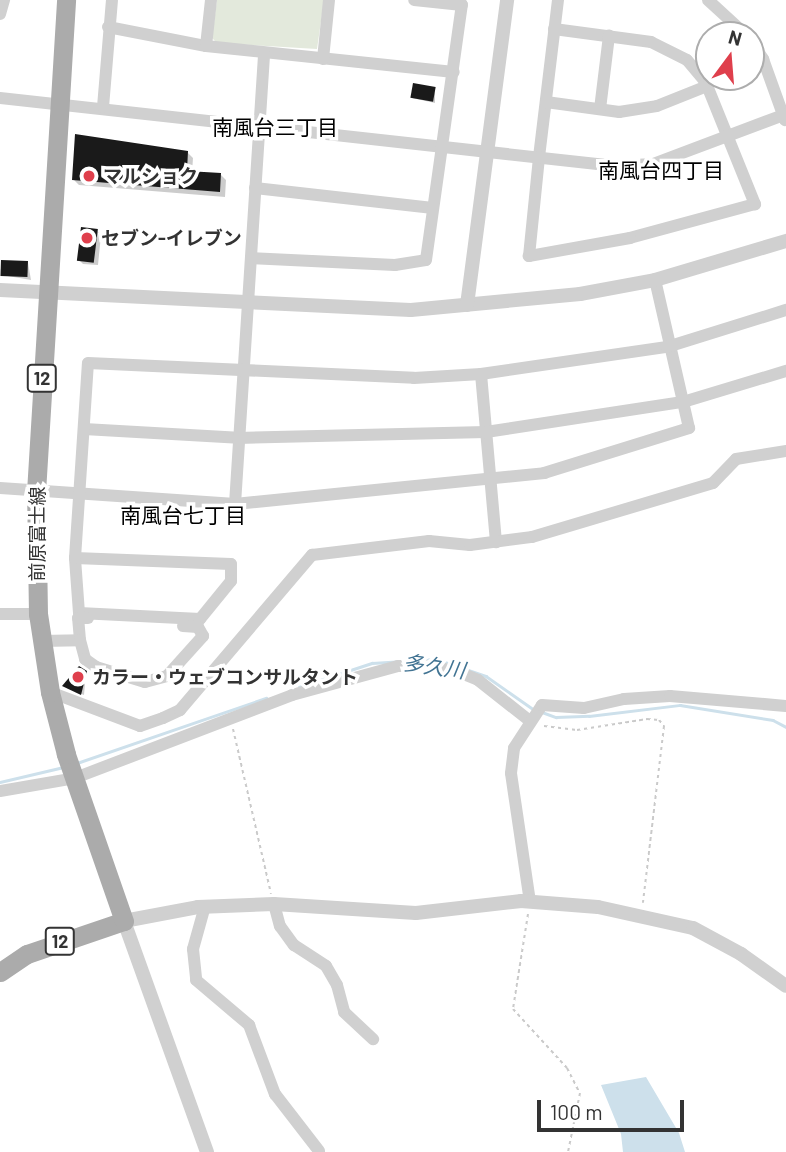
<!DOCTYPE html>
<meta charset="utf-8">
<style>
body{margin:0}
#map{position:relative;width:786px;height:1152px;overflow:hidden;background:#fff;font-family:Barlow,"Noto Sans JP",sans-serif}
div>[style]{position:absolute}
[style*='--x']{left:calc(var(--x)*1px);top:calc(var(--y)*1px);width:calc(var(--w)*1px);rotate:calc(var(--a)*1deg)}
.green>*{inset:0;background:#e3e9dc}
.water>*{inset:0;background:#cde0eb}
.shadow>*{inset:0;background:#0003}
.stream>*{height:2.5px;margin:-1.25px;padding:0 1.25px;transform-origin:1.25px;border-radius:1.25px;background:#cde0eb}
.building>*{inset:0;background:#1a1a1a;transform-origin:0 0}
.path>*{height:2px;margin-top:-1px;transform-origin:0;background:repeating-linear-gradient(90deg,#cacaca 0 3.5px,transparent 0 7px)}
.minor>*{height:12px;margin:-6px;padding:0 6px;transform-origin:6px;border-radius:6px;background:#d0d0d0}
.tertiary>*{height:14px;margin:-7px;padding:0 7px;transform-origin:7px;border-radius:7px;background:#d0d0d0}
.primary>*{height:19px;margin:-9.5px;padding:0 9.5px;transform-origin:9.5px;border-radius:9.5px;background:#ababab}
.dots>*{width:19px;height:19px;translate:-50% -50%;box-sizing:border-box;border:4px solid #fff;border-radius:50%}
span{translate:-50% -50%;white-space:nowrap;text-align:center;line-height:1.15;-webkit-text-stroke:7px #fff;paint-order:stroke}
.shield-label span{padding:2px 5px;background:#fff;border:2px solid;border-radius:5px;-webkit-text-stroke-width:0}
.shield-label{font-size:18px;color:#333;font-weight:700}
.poi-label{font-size:19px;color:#333;font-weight:700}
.left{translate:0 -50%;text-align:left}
.street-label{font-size:19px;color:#333}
.neighbourhood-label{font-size:21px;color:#000}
.water-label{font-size:21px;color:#427493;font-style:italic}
.north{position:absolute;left:695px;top:21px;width:70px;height:70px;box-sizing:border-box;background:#fff;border:2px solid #adadad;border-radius:50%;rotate:16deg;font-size:19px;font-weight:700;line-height:28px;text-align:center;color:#333}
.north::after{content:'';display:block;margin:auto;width:24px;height:32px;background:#df3f4c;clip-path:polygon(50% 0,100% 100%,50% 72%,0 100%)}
.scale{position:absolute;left:537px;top:1100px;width:147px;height:32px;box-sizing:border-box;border:4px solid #333;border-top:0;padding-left:9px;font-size:21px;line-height:24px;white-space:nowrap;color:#333;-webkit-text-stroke:5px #fff;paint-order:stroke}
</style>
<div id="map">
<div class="green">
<div style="clip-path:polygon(217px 0,324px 0,317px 49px,217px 43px,212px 38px)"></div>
</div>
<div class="water">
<div style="clip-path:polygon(646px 1077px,679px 1133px,685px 1152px,623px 1152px,621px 1134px,601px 1085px)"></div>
</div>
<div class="shadow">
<div style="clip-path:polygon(435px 89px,435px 103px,412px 98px)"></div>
<div style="clip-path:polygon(187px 152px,193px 158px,192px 173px,221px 175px,226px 180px,225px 197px,79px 185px,74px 180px)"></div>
<div style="clip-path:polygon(97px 231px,101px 235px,98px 265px,83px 264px,79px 260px)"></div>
<div style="clip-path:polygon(28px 263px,31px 280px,2px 275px)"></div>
<div style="clip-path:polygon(86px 672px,84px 695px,67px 688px)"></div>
</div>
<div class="stream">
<div style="--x:299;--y:687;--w:77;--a:-18.2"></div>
<div style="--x:372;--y:663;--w:64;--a:-3.6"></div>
<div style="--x:436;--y:659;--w:53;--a:18.8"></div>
<div style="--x:486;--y:676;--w:57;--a:35.1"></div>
<div style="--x:542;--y:712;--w:15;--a:20"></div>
<div style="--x:556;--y:717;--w:33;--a:-2"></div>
<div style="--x:589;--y:716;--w:92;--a:-6.9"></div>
<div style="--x:680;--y:705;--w:94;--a:9.2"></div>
<div style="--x:773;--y:720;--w:15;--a:28"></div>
<div style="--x:77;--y:763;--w:200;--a:-19"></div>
<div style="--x:0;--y:782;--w:66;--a:-13.2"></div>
</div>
<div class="building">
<div style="left:413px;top:83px;width:23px;height:15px;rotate:10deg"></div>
<div style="clip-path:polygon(75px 134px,188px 151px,187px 171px,221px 173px,220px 192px,72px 180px)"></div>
<div style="left:81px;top:227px;width:17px;height:34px;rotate:7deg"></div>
<div style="left:1px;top:260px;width:27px;height:16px;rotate:2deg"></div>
<div style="clip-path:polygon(79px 666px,87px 671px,81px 695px,62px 686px)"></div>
</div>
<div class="path">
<div style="--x:544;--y:726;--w:33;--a:7"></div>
<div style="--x:577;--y:730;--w:71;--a:-8.9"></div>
<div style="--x:647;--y:719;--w:12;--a:5"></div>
<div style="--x:659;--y:720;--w:8;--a:50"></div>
<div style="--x:664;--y:726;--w:178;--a:96.8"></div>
<div style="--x:233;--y:729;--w:169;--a:77"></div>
<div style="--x:528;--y:914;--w:96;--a:99"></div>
<div style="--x:513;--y:1009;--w:80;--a:47.5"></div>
<div style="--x:567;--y:1068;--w:28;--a:63"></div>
<div style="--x:580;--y:1093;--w:60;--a:101.5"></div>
</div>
<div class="minor">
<div style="--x:708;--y:0;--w:52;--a:42.6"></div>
<div style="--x:0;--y:14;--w:15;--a:-74"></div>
<div style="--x:108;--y:27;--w:100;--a:11"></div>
<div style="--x:206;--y:46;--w:249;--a:6"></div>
<div style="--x:554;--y:29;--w:98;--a:7.6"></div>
<div style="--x:651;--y:42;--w:40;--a:26.6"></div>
<div style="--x:687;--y:60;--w:30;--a:50"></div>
<div style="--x:706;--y:83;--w:131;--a:68"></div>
<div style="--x:755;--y:204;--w:130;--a:164.8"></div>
<div style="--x:630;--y:238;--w:103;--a:169.9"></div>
<div style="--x:529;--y:256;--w:100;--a:-84.2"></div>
<div style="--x:539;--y:157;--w:158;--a:-83.1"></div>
<div style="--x:751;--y:41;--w:22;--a:56"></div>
<div style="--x:763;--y:59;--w:65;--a:70.2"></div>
<div style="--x:206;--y:46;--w:46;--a:-83.8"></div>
<div style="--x:323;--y:59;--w:59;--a:-84.2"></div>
<div style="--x:0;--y:98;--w:619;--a:6.31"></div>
<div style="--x:615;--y:166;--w:38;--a:-3"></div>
<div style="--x:653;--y:164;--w:142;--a:-20.6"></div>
<div style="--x:546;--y:102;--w:74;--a:7.8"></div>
<div style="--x:619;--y:112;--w:38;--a:-9"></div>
<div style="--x:657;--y:106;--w:54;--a:-21.8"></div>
<div style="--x:103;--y:107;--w:107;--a:-85.2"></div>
<div style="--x:600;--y:109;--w:74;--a:-83"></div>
<div style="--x:255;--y:188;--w:179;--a:6.4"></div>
<div style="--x:251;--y:258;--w:144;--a:2.8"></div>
<div style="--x:395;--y:265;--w:31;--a:-9"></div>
<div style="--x:426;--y:260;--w:258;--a:-82"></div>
<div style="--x:462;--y:5;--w:48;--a:-174.1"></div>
<div style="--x:481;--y:374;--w:169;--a:84.9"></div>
<div style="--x:84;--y:429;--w:154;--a:3.3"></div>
<div style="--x:238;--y:438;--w:248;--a:-1.4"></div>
<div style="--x:486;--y:432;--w:199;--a:-8.7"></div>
<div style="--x:683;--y:402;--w:108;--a:-16.8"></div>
<div style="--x:0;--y:488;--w:236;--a:3.9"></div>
<div style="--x:235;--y:504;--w:311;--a:-5.7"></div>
<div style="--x:544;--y:473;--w:152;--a:-17.2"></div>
<div style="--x:689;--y:428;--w:152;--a:-102.9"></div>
<div style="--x:235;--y:504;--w:451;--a:-86.3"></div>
<div style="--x:75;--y:558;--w:156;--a:2.2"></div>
<div style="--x:231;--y:564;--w:17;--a:90"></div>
<div style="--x:231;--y:581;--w:49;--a:129.2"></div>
<div style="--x:200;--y:619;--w:121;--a:-177.2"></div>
<div style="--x:79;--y:613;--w:55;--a:-94.2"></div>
<div style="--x:75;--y:558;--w:195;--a:-86.2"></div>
<div style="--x:88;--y:363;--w:326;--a:2.6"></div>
<div style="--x:414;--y:378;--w:67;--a:-3.4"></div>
<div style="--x:481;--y:374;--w:188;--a:-8.3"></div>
<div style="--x:667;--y:347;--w:125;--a:-17.3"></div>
<div style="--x:0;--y:614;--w:38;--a:0"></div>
<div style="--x:80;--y:640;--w:22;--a:-95"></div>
<div style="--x:78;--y:618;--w:10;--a:0"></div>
<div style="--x:41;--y:641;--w:39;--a:-1"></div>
<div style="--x:80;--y:640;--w:20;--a:75"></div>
<div style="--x:85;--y:659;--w:14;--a:36"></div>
<div style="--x:96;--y:667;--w:51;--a:17"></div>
<div style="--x:145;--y:682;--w:23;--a:-15"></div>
<div style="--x:167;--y:676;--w:54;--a:-48"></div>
<div style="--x:203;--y:636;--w:10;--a:-119"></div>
<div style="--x:198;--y:627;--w:15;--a:-176"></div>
<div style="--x:50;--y:692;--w:96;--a:20.7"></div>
<div style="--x:140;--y:726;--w:24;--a:-19"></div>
<div style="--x:163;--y:718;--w:19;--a:-25"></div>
<div style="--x:180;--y:710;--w:204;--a:-49.6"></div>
<div style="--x:312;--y:555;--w:118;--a:-6.8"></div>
<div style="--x:429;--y:541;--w:41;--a:5.6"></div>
<div style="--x:470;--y:545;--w:63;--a:-7.4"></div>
<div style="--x:532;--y:537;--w:189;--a:-16.6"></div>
<div style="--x:713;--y:483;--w:33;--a:-46"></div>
<div style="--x:736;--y:459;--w:51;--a:-9.1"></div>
<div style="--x:0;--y:791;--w:76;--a:-9.8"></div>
<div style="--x:75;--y:778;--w:232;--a:-20.9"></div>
<div style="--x:292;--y:695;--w:110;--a:-15.3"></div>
<div style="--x:398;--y:666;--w:35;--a:0"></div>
<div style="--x:433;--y:666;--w:29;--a:14"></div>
<div style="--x:461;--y:673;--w:18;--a:22"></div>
<div style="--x:478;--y:680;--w:66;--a:38.3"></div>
<div style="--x:530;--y:902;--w:130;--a:-98.4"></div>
<div style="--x:511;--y:773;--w:25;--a:-83"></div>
<div style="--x:514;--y:748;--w:51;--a:-56.9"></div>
<div style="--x:542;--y:705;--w:42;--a:4.1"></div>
<div style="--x:584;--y:708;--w:41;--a:-12.7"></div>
<div style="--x:624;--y:699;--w:46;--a:-3.7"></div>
<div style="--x:670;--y:696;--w:116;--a:4.9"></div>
<div style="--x:274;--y:904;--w:23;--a:75"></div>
<div style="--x:280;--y:926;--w:24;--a:54"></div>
<div style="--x:294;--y:945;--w:38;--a:33"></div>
<div style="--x:326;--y:966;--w:22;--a:60"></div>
<div style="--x:337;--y:985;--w:28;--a:75"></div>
<div style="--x:344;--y:1012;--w:40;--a:43"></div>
<div style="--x:205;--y:906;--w:45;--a:105.6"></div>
<div style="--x:193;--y:949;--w:31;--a:84"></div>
<div style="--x:196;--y:980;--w:70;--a:40.3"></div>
<div style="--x:249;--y:1025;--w:74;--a:69.4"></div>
<div style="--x:275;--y:1094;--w:72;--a:52.3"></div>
</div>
<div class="tertiary">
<div style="--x:0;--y:290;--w:411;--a:2.8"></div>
<div style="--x:411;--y:310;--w:170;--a:-5.4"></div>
<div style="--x:580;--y:294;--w:76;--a:-10.6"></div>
<div style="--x:655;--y:280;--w:137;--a:-16.6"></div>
<div style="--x:467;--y:305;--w:308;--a:-82.5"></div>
<div style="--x:207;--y:1152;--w:245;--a:-109.8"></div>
<div style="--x:124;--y:921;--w:75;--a:-10.7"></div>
<div style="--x:198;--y:907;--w:76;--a:-2.3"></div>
<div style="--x:274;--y:904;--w:142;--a:3.6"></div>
<div style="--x:416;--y:913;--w:106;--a:-6.5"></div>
<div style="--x:521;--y:901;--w:77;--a:4.5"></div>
<div style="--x:598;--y:907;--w:97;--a:12.5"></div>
<div style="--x:693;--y:928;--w:55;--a:28.4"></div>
<div style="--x:741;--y:954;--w:55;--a:35.4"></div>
</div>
<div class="primary">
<div style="--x:0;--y:972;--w:32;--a:-34"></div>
<div style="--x:27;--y:954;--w:102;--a:-18.8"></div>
<div style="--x:124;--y:921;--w:177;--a:-109.2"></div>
<div style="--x:66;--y:754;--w:64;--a:-104.5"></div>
<div style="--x:50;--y:692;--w:79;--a:-98.7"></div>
<div style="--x:38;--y:614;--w:122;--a:-90.9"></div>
<div style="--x:36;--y:492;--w:493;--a:-86.5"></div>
</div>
<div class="dots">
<div style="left:89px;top:176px;background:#df3f4c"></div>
<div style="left:87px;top:238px;background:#df3f4c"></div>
<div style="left:78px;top:677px;background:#df3f4c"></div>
</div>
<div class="shield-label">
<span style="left:42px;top:378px">12</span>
<span style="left:60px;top:941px">12</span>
</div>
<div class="poi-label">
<span class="left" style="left:103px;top:176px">マルショク</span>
<span class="left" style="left:101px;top:238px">セブン-イレブン</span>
<span class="left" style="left:92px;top:677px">カラー・ウェブコンサルタント</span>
</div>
<div class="street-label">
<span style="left:37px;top:534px;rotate:-90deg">前原富士線</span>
</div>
<div class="neighbourhood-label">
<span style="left:275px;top:127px">南風台三丁目</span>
<span style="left:661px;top:170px">南風台四丁目</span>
<span style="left:183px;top:515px">南風台七丁目</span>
</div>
<div class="water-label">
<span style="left:434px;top:666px;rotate:8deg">多久川</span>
</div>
<div class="north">N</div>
<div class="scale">100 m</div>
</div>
